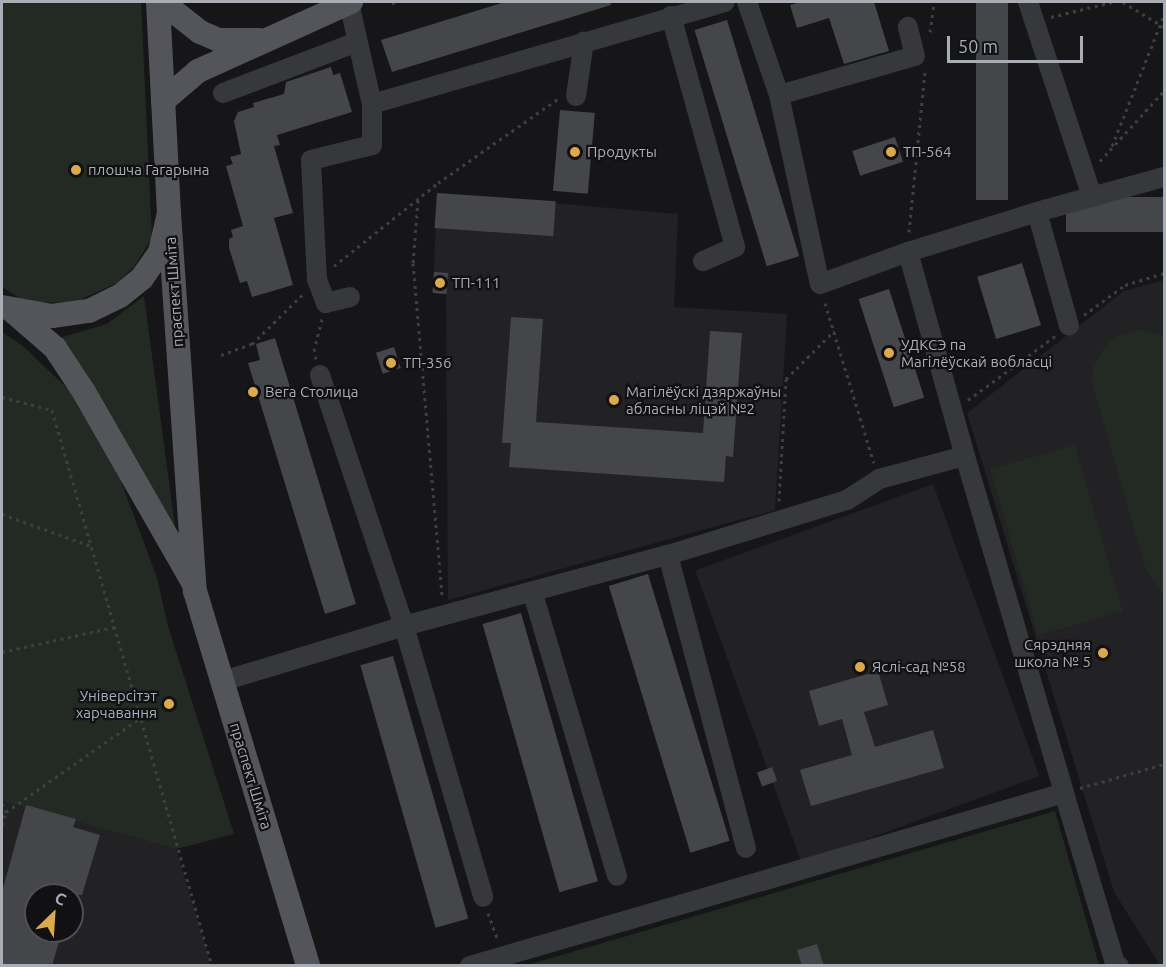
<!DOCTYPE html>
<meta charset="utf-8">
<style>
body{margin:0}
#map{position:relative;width:1166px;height:967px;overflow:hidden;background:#161618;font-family:Ubuntu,sans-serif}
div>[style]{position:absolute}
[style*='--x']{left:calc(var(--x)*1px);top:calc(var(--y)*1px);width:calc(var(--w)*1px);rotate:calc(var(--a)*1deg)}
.built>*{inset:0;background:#222224;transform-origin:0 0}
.green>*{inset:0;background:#232a23;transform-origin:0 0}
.building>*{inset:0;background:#45464a;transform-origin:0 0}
.path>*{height:3px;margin-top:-1.5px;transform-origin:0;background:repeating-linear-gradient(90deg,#3e3f43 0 3px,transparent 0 7.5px)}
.minor>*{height:20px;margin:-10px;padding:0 10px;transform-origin:10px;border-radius:10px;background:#37383c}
.major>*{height:24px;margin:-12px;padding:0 12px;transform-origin:12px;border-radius:12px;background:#54555b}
.dots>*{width:16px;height:16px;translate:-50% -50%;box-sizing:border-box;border:3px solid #111113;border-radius:50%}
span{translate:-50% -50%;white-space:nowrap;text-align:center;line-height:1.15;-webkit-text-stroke:4.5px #111113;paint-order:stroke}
.poi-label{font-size:15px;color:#a9adb6}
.left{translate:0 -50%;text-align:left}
.right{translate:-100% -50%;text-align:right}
.street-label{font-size:15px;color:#a9adb6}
.frame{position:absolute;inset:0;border:3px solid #a9adb6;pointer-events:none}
.north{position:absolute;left:24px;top:883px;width:60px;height:60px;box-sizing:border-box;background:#111113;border:2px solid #4e4f54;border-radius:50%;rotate:25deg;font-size:16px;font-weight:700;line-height:24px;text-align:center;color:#a9adb6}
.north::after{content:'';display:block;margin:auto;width:21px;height:27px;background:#dea947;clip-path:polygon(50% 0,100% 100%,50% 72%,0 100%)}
.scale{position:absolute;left:947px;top:36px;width:136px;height:27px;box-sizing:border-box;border:3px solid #a9adb6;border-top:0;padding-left:8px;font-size:18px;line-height:21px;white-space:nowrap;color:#a9adb6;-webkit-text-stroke:4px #111113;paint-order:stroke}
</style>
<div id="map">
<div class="built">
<div style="clip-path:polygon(437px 193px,678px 214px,674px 307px,787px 314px,775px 510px,448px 600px,446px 294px,433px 293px)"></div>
<div style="clip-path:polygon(1164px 280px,1164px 965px,1160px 965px,1114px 892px,967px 413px,1124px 291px)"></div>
<div style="left:933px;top:484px;width:311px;height:253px;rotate:70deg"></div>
<div style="clip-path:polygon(evenodd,2px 801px,176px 849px,211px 965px,2px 965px,2px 801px,36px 895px,72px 895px,72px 931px,36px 931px,36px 895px)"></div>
</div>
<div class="green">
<div style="clip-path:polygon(2px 2px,141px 2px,152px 238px,134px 267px,117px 283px,75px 302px,28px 303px,2px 287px)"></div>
<div style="clip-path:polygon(144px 296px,177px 541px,59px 338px,107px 324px)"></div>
<div style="clip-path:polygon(1141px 330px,1164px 335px,1164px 595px,1146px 570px,1092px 382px,1093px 369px,1105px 346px,1116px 337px)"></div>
<div style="clip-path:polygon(2px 332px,23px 346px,69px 390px,119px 476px,157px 578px,168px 626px,234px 834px,176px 849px,2px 801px)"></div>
<div style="left:1075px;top:445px;width:173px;height:88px;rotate:74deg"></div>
<div style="clip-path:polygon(1055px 811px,1099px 965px,524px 966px)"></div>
</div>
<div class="building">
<div style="clip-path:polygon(505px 2px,610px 2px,611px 5px,392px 72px,381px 40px)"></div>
<div style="clip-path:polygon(801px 2px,874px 2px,889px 51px,844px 64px,829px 18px,797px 28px,790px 5px)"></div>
<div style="left:976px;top:2px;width:32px;height:198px"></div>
<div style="left:727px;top:20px;width:247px;height:34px;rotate:73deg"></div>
<div style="clip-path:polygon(331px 67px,333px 75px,340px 73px,352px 112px,277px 135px,280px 145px,274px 146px,293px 213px,274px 218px,293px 285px,252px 297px,247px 281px,240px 283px,229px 248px,229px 239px,233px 237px,231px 230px,243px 226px,226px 166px,233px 164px,230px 157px,241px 154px,234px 121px,238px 112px,254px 107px,253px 103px,284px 94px,286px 82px)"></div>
<div style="left:560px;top:110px;width:35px;height:81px;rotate:5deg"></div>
<div style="left:895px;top:137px;width:26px;height:45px;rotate:72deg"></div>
<div style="left:437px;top:193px;width:119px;height:35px;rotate:4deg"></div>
<div style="left:1164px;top:197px;width:35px;height:98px;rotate:90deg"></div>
<div style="left:1022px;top:263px;width:65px;height:47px;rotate:73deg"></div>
<div style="left:434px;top:272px;width:14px;height:21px;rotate:4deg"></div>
<div style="left:889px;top:289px;width:114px;height:32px;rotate:72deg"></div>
<div style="clip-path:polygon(511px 317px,543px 319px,536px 422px,703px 433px,710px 331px,742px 333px,733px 457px,726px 456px,724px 482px,509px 467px,511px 443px,502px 443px)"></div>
<div style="clip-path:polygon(275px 338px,356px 604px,325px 614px,248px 363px,260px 360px,256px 344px)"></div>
<div style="left:394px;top:347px;width:22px;height:19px;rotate:72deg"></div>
<div style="left:648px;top:574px;width:279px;height:41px;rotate:73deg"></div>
<div style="left:521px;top:613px;width:279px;height:40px;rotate:74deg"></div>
<div style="left:393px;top:656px;width:273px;height:34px;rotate:74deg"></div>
<div style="clip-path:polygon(878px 671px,888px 705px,864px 712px,875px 747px,933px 730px,944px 768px,811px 806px,800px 770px,852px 755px,842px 719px,819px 726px,809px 691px)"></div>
<div style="left:772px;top:767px;width:15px;height:16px;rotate:70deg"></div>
<div style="clip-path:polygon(26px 805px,76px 819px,73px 827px,100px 835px,82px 895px,36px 895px,36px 931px,62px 931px,52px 966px,2px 966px,2px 892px)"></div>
<div style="clip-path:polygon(817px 944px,824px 966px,802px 966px,797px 950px)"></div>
</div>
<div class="path">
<div style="--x:1123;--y:2;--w:48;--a:31.4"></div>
<div style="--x:392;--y:3;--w:4;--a:-14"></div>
<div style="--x:1051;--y:17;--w:63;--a:-13.8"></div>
<div style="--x:930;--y:32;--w:30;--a:-82"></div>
<div style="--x:1112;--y:146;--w:141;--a:-68.3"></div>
<div style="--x:1100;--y:161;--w:95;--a:-47.6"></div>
<div style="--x:418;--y:200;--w:63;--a:94.5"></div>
<div style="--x:413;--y:263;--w:335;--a:85"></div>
<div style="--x:909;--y:232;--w:162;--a:-84.3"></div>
<div style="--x:334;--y:266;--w:133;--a:-38.6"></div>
<div style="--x:438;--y:183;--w:148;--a:-35.1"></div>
<div style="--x:825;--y:303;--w:167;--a:73"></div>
<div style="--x:1084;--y:315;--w:51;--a:-36.2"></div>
<div style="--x:1125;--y:285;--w:41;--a:-17.1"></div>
<div style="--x:221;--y:355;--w:33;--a:-20"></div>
<div style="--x:252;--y:344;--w:70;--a:-44.4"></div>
<div style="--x:316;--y:359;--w:8;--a:-104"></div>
<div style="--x:314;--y:351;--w:33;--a:-76"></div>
<div style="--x:2;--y:397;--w:52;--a:14.6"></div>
<div style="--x:52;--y:410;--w:579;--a:73.95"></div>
<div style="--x:968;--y:400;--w:108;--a:-36.3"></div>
<div style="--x:779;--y:501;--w:122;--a:-86.7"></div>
<div style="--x:786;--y:379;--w:68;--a:-45"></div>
<div style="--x:2;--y:514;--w:95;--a:19.8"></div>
<div style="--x:2;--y:652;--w:115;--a:-12.6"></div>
<div style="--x:1080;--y:788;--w:87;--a:-15.9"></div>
<div style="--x:2;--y:803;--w:10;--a:66"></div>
<div style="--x:2;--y:825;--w:14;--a:-73"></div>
<div style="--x:6;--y:812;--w:162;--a:-35"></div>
<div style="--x:488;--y:913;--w:30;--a:70"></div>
</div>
<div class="minor">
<div style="--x:747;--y:2;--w:98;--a:71"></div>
<div style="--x:779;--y:95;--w:193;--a:77.8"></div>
<div style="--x:820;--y:284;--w:94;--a:-20"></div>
<div style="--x:908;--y:252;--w:212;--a:74.4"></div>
<div style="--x:1028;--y:2;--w:205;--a:71.8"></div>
<div style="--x:349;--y:3;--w:104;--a:77.2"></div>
<div style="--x:372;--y:104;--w:367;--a:-16.1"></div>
<div style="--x:671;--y:16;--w:240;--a:74.5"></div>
<div style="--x:735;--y:247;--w:35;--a:156"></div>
<div style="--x:223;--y:93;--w:143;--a:-20.8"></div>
<div style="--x:779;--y:95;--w:141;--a:-16"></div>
<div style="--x:915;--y:56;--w:30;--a:-104"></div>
<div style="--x:576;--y:96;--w:55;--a:-81.6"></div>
<div style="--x:1037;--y:212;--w:132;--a:-15.4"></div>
<div style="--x:908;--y:252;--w:135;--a:-17.2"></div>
<div style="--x:1037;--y:212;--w:118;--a:74.3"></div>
<div style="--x:350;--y:297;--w:25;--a:166"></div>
<div style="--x:326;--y:303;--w:25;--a:-111"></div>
<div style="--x:317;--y:280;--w:120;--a:-92.9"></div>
<div style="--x:311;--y:160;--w:63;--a:-13.8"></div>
<div style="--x:372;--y:145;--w:41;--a:-90"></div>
<div style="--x:320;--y:375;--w:265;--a:71.5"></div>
<div style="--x:404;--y:626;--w:282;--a:73.7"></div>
<div style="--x:668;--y:555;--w:303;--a:75.1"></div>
<div style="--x:533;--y:594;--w:294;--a:73.4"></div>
<div style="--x:223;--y:681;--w:189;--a:-16.9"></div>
<div style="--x:404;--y:626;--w:273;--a:-15.1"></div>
<div style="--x:668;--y:555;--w:187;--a:-17.1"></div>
<div style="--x:847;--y:500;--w:38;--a:-33"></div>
<div style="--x:879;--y:479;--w:89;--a:-15"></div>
<div style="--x:965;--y:456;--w:351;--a:73.6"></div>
<div style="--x:1064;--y:793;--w:619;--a:163.76"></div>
<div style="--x:1064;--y:793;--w:177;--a:73.3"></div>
<div style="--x:1115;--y:963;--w:5;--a:37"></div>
</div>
<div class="major">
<div style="--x:162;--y:2;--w:48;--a:38.3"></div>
<div style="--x:200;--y:32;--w:21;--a:23"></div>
<div style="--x:219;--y:40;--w:40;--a:0"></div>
<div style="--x:163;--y:101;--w:46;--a:-40.6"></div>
<div style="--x:198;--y:71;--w:168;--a:-24.3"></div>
<div style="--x:169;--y:213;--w:379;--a:86.1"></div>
<div style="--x:195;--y:591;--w:392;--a:73.2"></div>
<div style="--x:2;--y:307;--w:51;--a:10.2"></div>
<div style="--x:52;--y:316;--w:37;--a:-8"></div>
<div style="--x:89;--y:311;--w:34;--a:-26"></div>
<div style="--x:120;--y:296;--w:28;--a:-39"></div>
<div style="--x:142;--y:278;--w:32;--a:-55"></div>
<div style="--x:160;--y:252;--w:40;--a:-77"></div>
<div style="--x:169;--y:213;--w:211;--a:-93"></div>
<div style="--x:10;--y:309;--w:60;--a:40.9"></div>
<div style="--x:55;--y:348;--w:53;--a:56.6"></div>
<div style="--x:84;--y:392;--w:219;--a:60.2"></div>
</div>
<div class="dots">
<div style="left:575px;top:152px;background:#dea947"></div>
<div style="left:891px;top:152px;background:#dea947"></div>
<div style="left:76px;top:170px;background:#dea947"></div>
<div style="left:440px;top:283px;background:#dea947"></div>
<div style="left:889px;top:353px;background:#dea947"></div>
<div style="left:391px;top:363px;background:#dea947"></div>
<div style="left:253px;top:392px;background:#dea947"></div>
<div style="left:614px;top:400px;background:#dea947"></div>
<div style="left:1103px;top:653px;background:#dea947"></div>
<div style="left:860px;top:667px;background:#dea947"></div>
<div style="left:169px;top:704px;background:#dea947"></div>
</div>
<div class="poi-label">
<span class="left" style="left:587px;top:152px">Продукты</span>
<span class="left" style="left:903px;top:152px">ТП-564</span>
<span class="left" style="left:88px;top:170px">плошча Гагарына</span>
<span class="left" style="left:452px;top:283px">ТП-111</span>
<span class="left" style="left:901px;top:353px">УДКСЭ па<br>Магілёўскай вобласці</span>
<span class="left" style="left:403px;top:363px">ТП-356</span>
<span class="left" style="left:626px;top:400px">Магілёўскі дзяржаўны<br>абласны ліцэй №2</span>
<span class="left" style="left:265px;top:392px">Вега Столица</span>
<span class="right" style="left:1091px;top:653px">Сярэдняя<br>школа № 5</span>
<span class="left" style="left:872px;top:667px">Яслі-сад №58</span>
<span class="right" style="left:157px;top:704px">Універсітэт<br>харчавання</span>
</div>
<div class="street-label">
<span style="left:174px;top:292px;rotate:-94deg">праспект Шміта</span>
<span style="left:251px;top:776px;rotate:73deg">праспект Шміта</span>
</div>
<div class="frame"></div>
<div class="north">С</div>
<div class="scale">50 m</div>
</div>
